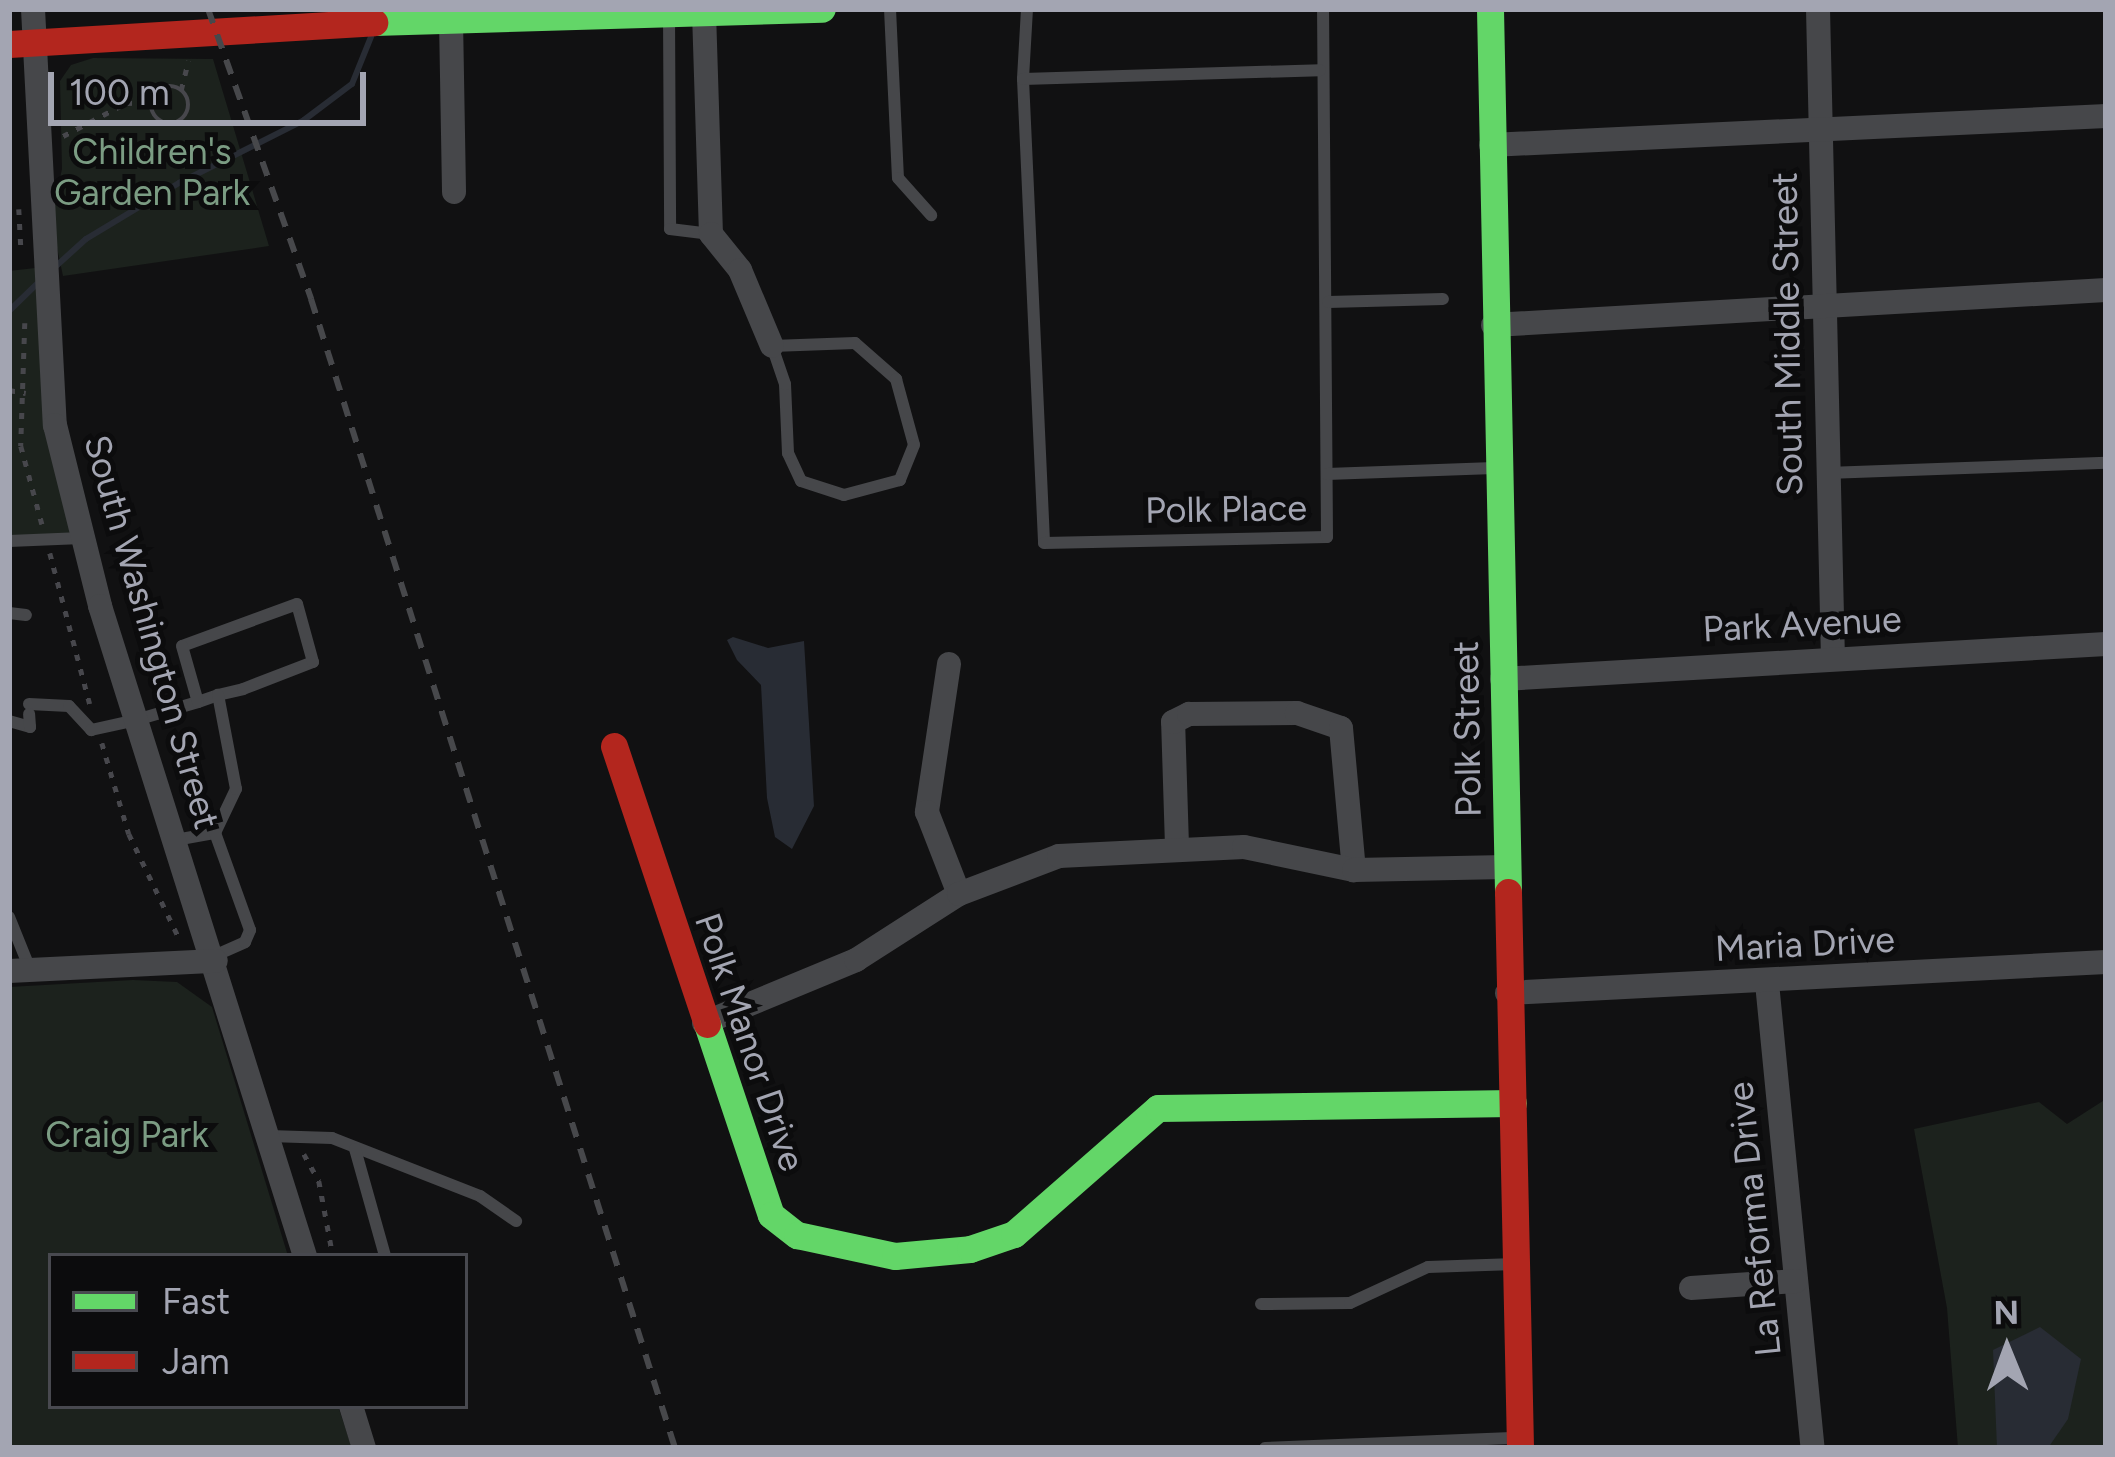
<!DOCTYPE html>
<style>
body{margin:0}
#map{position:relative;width:2115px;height:1457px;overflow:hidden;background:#111112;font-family:Figtree,sans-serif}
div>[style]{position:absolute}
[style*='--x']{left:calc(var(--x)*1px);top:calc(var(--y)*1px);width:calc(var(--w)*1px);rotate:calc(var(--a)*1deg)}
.green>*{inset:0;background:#1c221d}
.water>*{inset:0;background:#282c34}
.stream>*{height:6px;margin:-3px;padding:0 3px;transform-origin:3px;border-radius:3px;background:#282c34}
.path>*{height:4.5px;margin-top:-2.25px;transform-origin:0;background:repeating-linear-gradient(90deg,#47474c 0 6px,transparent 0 15px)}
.path>.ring{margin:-2.25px;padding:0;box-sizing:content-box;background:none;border:4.5px solid #47474c;border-radius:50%}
.lane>*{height:12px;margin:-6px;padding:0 6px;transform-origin:6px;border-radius:6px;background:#46474a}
.street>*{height:24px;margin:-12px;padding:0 12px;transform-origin:12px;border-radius:12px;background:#46474a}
.fast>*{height:27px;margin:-13.5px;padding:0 13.5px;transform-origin:13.5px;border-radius:13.5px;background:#63d668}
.jam>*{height:27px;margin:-13.5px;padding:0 13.5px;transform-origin:13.5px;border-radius:13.5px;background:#b3261e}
.rail>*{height:6px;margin-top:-3px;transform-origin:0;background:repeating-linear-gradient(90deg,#47484b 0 15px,transparent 0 27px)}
span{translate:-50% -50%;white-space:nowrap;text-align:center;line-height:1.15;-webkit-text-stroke:10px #0c0c0d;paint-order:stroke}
.park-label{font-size:36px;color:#7b9c83}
.street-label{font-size:36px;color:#a3a5b2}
.frame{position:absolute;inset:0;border:12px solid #a3a5b2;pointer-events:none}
.legend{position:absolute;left:48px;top:1253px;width:420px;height:156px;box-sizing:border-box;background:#0c0c0d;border:3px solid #48494f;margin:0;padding:15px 21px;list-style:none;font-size:36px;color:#a3a5b2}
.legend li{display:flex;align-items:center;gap:24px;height:60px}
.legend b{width:60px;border:3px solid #48494f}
.north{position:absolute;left:1947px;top:1289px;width:120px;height:120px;-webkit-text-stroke:9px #0c0c0d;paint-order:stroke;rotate:359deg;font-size:33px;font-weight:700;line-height:48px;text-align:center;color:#a3a5b2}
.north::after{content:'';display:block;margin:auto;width:42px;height:54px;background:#a3a5b2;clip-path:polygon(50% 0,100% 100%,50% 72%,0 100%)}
.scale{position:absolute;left:48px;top:72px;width:318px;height:54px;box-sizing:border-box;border:6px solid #a3a5b2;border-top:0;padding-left:15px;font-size:36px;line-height:42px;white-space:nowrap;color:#a3a5b2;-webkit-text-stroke:9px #0c0c0d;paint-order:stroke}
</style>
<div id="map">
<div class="green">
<div style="clip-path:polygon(93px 58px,213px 59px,269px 246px,63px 276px,51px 219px,62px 169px,60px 81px,71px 65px)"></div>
<div style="clip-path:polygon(35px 268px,82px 538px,9px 541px,9px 271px)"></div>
<div style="clip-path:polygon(133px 980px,177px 982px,212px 1007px,288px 1256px,51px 1256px,51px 1406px,338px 1406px,352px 1448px,9px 1448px,9px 987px)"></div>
<div style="clip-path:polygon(2106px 1099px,2106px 1448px,1958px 1448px,1947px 1308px,1914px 1129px,2039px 1102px,2067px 1124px)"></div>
</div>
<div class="water">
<div style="clip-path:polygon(733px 637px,768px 648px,804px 641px,814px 806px,792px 849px,775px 837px,767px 798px,761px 685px,737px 660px,727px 640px)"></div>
<div style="clip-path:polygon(2040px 1327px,2081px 1359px,2068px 1419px,2048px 1448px,1997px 1448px,1993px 1350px)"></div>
</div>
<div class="stream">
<div style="--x:55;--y:267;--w:42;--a:-42.1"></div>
<div style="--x:86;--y:239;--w:109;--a:-31.1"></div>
<div style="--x:179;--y:183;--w:140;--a:-26.7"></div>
<div style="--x:304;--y:120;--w:60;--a:-36.9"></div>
<div style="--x:352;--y:84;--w:51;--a:-68"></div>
<div style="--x:9;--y:311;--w:45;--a:-44.1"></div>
</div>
<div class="path">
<div class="ring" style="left:151px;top:86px;width:33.5px;height:33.5px"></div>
<div style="--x:181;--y:90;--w:30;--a:-76"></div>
<div style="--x:63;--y:136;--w:71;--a:-27.6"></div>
<div style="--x:126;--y:103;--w:25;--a:-2"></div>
<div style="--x:19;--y:209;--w:37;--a:87"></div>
<div style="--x:25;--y:323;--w:123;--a:91.9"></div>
<div style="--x:21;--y:446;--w:81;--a:74.9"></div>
<div style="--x:9;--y:390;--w:17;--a:10"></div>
<div style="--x:50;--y:553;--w:156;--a:75.2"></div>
<div style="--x:102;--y:743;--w:95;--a:73.5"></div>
<div style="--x:129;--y:834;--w:115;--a:64.3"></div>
<div style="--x:304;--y:1154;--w:31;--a:61"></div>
<div style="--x:319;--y:1181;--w:76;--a:79.4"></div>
</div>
<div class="lane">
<div style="--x:890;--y:9;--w:169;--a:87.3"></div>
<div style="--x:898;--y:178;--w:50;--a:48.3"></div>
<div style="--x:1027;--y:9;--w:70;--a:93.3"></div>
<div style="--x:1023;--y:79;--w:464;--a:87.4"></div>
<div style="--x:1044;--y:543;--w:283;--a:-1.2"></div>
<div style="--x:1327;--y:537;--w:528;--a:-90.43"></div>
<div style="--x:669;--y:14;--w:215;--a:89.7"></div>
<div style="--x:670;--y:229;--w:41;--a:7"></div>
<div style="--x:1023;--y:79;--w:297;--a:-1.7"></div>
<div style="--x:1328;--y:302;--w:115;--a:-1.5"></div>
<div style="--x:855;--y:343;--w:55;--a:41.3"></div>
<div style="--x:896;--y:379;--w:68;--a:74.7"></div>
<div style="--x:914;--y:445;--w:38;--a:112"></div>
<div style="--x:900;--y:480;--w:58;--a:165"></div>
<div style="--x:844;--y:495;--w:45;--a:-162"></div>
<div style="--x:801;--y:481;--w:31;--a:-115"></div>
<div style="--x:788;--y:453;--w:69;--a:-92.5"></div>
<div style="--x:785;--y:384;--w:40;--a:-108.9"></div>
<div style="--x:772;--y:346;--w:83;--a:-2.1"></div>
<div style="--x:1827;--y:473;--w:279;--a:-2.1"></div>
<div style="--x:1327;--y:474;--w:167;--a:-2.1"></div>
<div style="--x:9;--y:541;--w:73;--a:-2.4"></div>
<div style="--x:9;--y:613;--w:17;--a:7"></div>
<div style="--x:29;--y:704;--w:40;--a:2.9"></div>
<div style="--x:69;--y:706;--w:33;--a:47"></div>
<div style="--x:91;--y:730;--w:46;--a:-12.5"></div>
<div style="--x:136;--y:720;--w:65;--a:-16.2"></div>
<div style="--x:198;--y:702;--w:21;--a:-19"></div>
<div style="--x:218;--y:695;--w:26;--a:-13"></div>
<div style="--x:243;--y:689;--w:75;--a:-21.1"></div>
<div style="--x:313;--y:662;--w:60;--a:-105.4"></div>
<div style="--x:297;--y:604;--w:122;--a:159.9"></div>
<div style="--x:182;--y:646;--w:58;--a:74.1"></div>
<div style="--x:9;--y:721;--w:22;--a:16"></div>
<div style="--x:30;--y:727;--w:13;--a:-94"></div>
<div style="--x:215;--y:833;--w:49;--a:-64.5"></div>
<div style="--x:236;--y:789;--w:96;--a:-100.8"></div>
<div style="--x:175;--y:840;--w:41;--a:-9.9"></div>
<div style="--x:9;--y:917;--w:56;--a:68"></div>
<div style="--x:214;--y:956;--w:34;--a:-24"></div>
<div style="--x:245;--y:942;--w:13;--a:-67"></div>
<div style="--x:250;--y:930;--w:103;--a:-109.8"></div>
<div style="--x:269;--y:1136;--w:63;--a:1.8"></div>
<div style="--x:332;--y:1138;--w:159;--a:21.4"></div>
<div style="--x:480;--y:1196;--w:44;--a:34.8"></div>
<div style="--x:355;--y:1149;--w:111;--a:74.3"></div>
<div style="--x:1261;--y:1304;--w:89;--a:-0.6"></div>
<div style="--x:1350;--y:1303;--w:86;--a:-24.8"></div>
<div style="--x:1428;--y:1267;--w:87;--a:-2"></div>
<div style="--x:1265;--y:1448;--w:253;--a:-2.3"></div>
</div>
<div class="street">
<div style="--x:33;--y:9;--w:417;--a:87"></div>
<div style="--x:55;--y:425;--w:187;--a:76"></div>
<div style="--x:100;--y:606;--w:682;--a:72.5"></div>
<div style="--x:1818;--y:9;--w:649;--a:88.68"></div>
<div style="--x:704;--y:12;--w:222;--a:88.2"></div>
<div style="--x:711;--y:234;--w:46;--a:51.1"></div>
<div style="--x:740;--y:270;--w:82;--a:67.2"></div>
<div style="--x:451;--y:19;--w:173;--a:89"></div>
<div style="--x:1491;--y:145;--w:616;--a:-2.7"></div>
<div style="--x:1493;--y:325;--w:614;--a:-3.27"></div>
<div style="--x:949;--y:664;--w:150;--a:98.5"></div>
<div style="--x:927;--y:812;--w:88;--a:68.7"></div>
<div style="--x:1502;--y:679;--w:605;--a:-3.32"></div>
<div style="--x:1177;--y:846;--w:124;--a:-91.8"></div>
<div style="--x:1173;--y:722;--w:18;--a:-27"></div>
<div style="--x:1189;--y:714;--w:108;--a:-0.5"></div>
<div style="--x:1297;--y:713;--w:46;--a:18.8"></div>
<div style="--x:1341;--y:728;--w:143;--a:84.8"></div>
<div style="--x:9;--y:971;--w:207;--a:-2.8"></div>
<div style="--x:1767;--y:983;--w:467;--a:84.4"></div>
<div style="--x:1507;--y:993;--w:600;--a:-2.96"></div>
<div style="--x:704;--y:1023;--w:165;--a:-22.5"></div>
<div style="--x:856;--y:960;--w:122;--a:-32.7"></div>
<div style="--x:959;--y:894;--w:107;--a:-20.8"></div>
<div style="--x:1059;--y:856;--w:185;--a:-2.8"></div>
<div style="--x:1244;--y:847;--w:112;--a:11.8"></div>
<div style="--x:1354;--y:870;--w:152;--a:-1.1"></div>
<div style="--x:1691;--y:1288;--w:105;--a:-3.8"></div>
<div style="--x:351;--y:1406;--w:44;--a:72.8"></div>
</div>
<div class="fast">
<div style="--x:1490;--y:9;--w:883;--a:88.83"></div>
<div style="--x:374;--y:22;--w:448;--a:-1.7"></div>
<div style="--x:707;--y:1024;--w:201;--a:71.5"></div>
<div style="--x:771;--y:1215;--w:33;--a:38"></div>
<div style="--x:797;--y:1235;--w:100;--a:12.1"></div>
<div style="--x:895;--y:1256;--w:75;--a:-5.3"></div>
<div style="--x:970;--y:1249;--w:46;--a:-18.8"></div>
<div style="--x:1014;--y:1234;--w:191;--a:-41.2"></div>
<div style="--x:1158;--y:1108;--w:355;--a:-0.8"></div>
</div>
<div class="jam">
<div style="--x:9;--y:44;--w:366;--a:-3.4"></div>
<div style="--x:614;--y:746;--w:293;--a:71.5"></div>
<div style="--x:1508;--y:892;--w:556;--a:88.76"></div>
</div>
<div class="rail">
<div style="--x:208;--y:9;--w:308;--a:70.4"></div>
<div style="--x:311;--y:299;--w:1205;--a:72.42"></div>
</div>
<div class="park-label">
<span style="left:152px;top:172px">Children's<br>Garden Park</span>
<span style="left:127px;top:1135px">Craig Park</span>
</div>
<div class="street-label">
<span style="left:1787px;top:334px;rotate:-91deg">South Middle Street</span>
<span style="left:1226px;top:509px;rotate:-1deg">Polk Place</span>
<span style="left:1802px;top:624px;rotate:-3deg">Park Avenue</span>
<span style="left:152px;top:632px;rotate:74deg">South Washington Street</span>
<span style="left:1467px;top:729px;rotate:-91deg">Polk Street</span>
<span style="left:1805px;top:944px;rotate:-3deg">Maria Drive</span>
<span style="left:750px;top:1042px;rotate:71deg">Polk Manor Drive</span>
<span style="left:1754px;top:1219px;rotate:-96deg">La Reforma Drive</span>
</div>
<div class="frame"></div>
<ul class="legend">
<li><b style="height:15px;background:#63d668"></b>Fast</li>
<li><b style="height:15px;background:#b3261e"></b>Jam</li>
</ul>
<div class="north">N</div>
<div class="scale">100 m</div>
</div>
